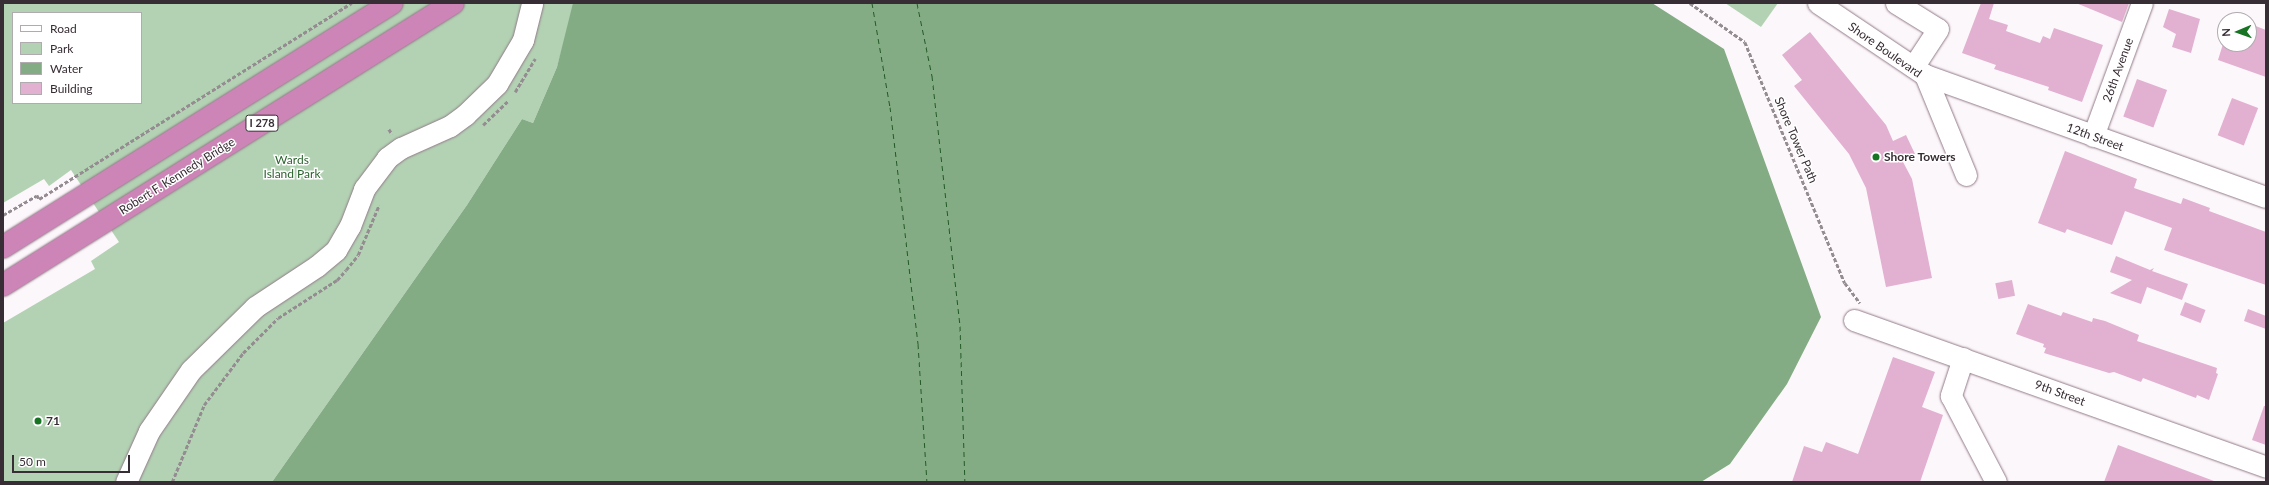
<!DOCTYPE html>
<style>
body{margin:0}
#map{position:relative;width:2269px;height:485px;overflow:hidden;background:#fcf7fa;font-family:Lato,sans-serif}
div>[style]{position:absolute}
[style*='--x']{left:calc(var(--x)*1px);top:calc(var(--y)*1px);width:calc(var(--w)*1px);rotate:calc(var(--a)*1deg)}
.green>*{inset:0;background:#b3d2b3}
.water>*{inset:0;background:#84ac84}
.ferry>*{height:1px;margin-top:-0.5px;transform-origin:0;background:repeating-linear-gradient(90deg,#225a26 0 5px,transparent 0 9px)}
.building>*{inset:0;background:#e2b0d0;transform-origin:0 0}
.path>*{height:2.5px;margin-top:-1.25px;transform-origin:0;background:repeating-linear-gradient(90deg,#948c91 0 4px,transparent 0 6px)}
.roads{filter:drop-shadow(0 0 1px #917a89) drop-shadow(0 0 1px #917a89)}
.minor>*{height:21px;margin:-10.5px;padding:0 10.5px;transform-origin:10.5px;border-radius:10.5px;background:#fff}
.highway>*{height:22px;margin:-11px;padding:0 11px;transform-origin:11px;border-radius:11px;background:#cd84b6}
.dots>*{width:11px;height:11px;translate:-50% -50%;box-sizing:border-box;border:2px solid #fff;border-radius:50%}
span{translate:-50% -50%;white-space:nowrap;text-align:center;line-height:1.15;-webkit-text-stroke:3px #fff;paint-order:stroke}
.shield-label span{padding:1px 3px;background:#fff;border:1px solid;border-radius:3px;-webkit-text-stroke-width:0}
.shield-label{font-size:11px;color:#372d34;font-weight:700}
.street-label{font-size:12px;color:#372d34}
.poi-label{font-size:12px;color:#372d34;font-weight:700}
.left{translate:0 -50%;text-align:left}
.park-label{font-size:12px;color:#2c632f}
.frame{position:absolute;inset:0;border:4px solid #372d34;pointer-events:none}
.legend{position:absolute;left:12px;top:12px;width:130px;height:92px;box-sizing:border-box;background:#fff;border:1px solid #afabae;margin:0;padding:5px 7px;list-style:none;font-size:12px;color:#372d34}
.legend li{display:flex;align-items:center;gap:8px;height:20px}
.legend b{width:20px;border:1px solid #afabae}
.north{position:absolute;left:2217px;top:12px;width:40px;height:40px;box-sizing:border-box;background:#fff;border:1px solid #afabae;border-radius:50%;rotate:268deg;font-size:11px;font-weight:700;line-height:16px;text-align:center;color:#372d34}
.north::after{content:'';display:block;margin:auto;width:14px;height:18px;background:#167422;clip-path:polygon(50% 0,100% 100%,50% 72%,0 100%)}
.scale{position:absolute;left:12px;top:455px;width:118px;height:18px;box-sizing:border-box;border:2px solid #372d34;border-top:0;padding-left:5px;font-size:12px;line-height:14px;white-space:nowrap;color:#372d34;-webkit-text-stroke:3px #fff;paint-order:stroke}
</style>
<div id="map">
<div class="green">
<div style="clip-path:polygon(evenodd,3px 3px,573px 3px,574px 7px,557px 67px,533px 123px,522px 119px,467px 205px,272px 482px,3px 482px,3px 323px,95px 269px,91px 261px,119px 242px,71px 170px,49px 186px,44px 179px,3px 203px,3px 3px,13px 13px,141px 13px,141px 103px,13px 103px,13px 13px)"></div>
<div style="clip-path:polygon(1725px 3px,1778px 3px,1761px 27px)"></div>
</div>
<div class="water">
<div style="clip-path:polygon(573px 3px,1652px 3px,1724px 49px,1821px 317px,1787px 384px,1730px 464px,1701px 482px,272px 482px,467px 205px,522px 119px,533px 123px,557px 67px)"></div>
</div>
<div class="ferry">
<div style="--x:872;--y:3;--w:106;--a:80.2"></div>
<div style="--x:890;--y:107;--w:127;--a:83.2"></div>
<div style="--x:905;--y:233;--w:112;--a:83.3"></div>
<div style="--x:918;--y:344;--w:138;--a:86.3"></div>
<div style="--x:917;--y:3;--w:75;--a:78.4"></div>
<div style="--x:932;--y:76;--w:252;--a:83.6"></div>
<div style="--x:960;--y:326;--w:156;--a:88.2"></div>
</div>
<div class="building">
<div style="clip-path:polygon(1981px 3px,1994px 3px,1989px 19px,2008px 25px,2006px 31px,2040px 43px,2043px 36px,2050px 39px,2054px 28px,2103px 45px,2082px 102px,2048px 90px,2049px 87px,1994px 69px,1996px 65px,1962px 53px)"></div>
<div style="clip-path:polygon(2076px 3px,2129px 3px,2122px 22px)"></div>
<div style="clip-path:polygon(2169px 9px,2200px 19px,2191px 53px,2172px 47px,2176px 34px,2163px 27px)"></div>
<div style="clip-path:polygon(2253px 25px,2266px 30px,2266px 77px,2218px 60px,2223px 44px,2249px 44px)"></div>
<div style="clip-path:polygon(1810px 32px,1886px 125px,1893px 141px,1906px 135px,1915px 154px,1902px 160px,1912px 179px,1932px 278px,1886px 287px,1866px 188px,1849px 154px,1794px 86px,1802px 80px,1782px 55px)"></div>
<div style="left:2137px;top:79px;width:32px;height:40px;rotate:20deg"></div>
<div style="left:2232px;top:98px;width:28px;height:40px;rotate:21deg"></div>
<div style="clip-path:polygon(2065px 151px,2137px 179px,2134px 188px,2181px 204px,2183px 198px,2210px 208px,2209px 211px,2266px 232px,2266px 285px,2164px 250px,2172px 228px,2125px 211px,2112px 245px,2067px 229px,2065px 233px,2038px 223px)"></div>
<div style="clip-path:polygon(2116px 256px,2150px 270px,2154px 268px,2152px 271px,2188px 284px,2182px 300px,2147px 287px,2141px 304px,2110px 293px,2132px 280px,2110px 272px)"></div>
<div style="left:2012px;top:280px;width:16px;height:17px;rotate:79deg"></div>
<div style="left:2185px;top:302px;width:22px;height:14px;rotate:21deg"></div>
<div style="clip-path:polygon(2028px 304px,2061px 316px,2063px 312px,2092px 322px,2093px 318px,2105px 321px,2139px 335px,2137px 341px,2217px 368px,2216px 373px,2218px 374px,2209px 400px,2197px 395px,2196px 398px,2143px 378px,2141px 382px,2114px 372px,2109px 373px,2044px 353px,2046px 348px,2043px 347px,2044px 344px,2016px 334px)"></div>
<div style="clip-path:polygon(2248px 309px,2266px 316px,2266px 329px,2244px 321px)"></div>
<div style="clip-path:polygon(1893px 357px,1935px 372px,1922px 407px,1943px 415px,1920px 482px,1792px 482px,1804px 446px,1822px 452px,1826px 442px,1858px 454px)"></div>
<div style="clip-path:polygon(2264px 406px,2266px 406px,2266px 445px,2252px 440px)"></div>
<div style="clip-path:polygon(2118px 445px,2214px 481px,2214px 482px,2104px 482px)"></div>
</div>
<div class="path">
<div style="--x:1690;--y:3;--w:67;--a:35.3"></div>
<div style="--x:1745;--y:42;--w:261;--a:67.5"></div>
<div style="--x:1845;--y:283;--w:25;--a:53"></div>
<div style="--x:515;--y:92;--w:39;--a:-59"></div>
<div style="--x:483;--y:125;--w:35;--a:-44"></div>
<div style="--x:389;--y:129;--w:6;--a:59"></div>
<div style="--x:3;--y:215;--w:39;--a:-30"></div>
<div style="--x:37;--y:195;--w:4;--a:63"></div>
<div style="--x:39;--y:199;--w:369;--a:-32.1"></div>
<div style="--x:172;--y:482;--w:83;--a:-67.4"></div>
<div style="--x:204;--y:405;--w:65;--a:-53.1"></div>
<div style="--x:243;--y:353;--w:49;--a:-45"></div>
<div style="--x:278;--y:318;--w:70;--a:-32.8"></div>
<div style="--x:337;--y:280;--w:13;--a:-48"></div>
<div style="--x:346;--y:270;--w:19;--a:-51"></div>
<div style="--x:358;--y:255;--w:54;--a:-67.2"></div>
</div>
<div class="roads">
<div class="minor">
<div style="--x:1818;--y:3;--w:129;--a:33.9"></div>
<div style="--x:1925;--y:75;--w:108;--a:67.7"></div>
<div style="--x:1896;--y:3;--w:49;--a:31.8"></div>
<div style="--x:1938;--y:29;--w:45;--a:123.3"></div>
<div style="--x:1925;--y:75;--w:362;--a:19.7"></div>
<div style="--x:2093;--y:136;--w:142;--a:-69.8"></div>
<div style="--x:1854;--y:320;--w:437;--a:19.6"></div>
<div style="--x:1963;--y:358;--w:40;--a:108"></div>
<div style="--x:1951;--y:396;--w:97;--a:62.4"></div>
<div style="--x:126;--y:482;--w:56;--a:-65.7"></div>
<div style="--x:149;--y:431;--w:74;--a:-55.5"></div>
<div style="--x:191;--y:370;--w:90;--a:-44.5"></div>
<div style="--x:255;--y:307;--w:74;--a:-33.5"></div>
<div style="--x:317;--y:266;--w:25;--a:-40"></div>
<div style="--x:336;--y:250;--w:28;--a:-60"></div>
<div style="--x:350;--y:226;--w:40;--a:-69"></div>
<div style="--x:364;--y:189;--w:39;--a:-53"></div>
<div style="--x:387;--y:158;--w:17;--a:-36"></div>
<div style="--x:401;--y:148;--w:54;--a:-24.2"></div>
<div style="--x:450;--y:126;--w:19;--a:-36"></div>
<div style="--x:465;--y:115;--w:45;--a:-44.1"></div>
<div style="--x:497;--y:84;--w:51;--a:-59.4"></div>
<div style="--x:523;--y:40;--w:38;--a:-76"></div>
</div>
<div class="highway">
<div style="--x:3;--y:247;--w:459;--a:-32.1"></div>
<div style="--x:3;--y:285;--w:531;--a:-32.07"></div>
</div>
</div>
<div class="dots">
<div style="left:1876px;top:157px;background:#167422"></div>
<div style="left:38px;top:421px;background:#167422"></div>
</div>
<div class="shield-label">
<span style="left:262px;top:123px">I 278</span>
</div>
<div class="street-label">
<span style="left:1885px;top:50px;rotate:35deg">Shore Boulevard</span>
<span style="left:2118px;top:70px;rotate:-70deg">26th Avenue</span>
<span style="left:2095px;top:137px;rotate:20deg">12th Street</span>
<span style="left:1796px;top:140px;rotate:67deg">Shore Tower Path</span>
<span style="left:177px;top:176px;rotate:-32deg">Robert F. Kennedy Bridge</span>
<span style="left:2060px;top:393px;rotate:20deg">9th Street</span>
</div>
<div class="poi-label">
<span class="left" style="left:1884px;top:157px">Shore Towers</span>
<span class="left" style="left:46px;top:421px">71</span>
</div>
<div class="park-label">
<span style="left:292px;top:167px">Wards<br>Island Park</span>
</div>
<div class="frame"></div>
<ul class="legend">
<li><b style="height:5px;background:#fff"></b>Road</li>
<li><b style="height:11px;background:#b3d2b3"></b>Park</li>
<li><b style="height:11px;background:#84ac84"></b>Water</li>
<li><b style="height:11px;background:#e2b0d0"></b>Building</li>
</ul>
<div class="north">N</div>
<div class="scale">50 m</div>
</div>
